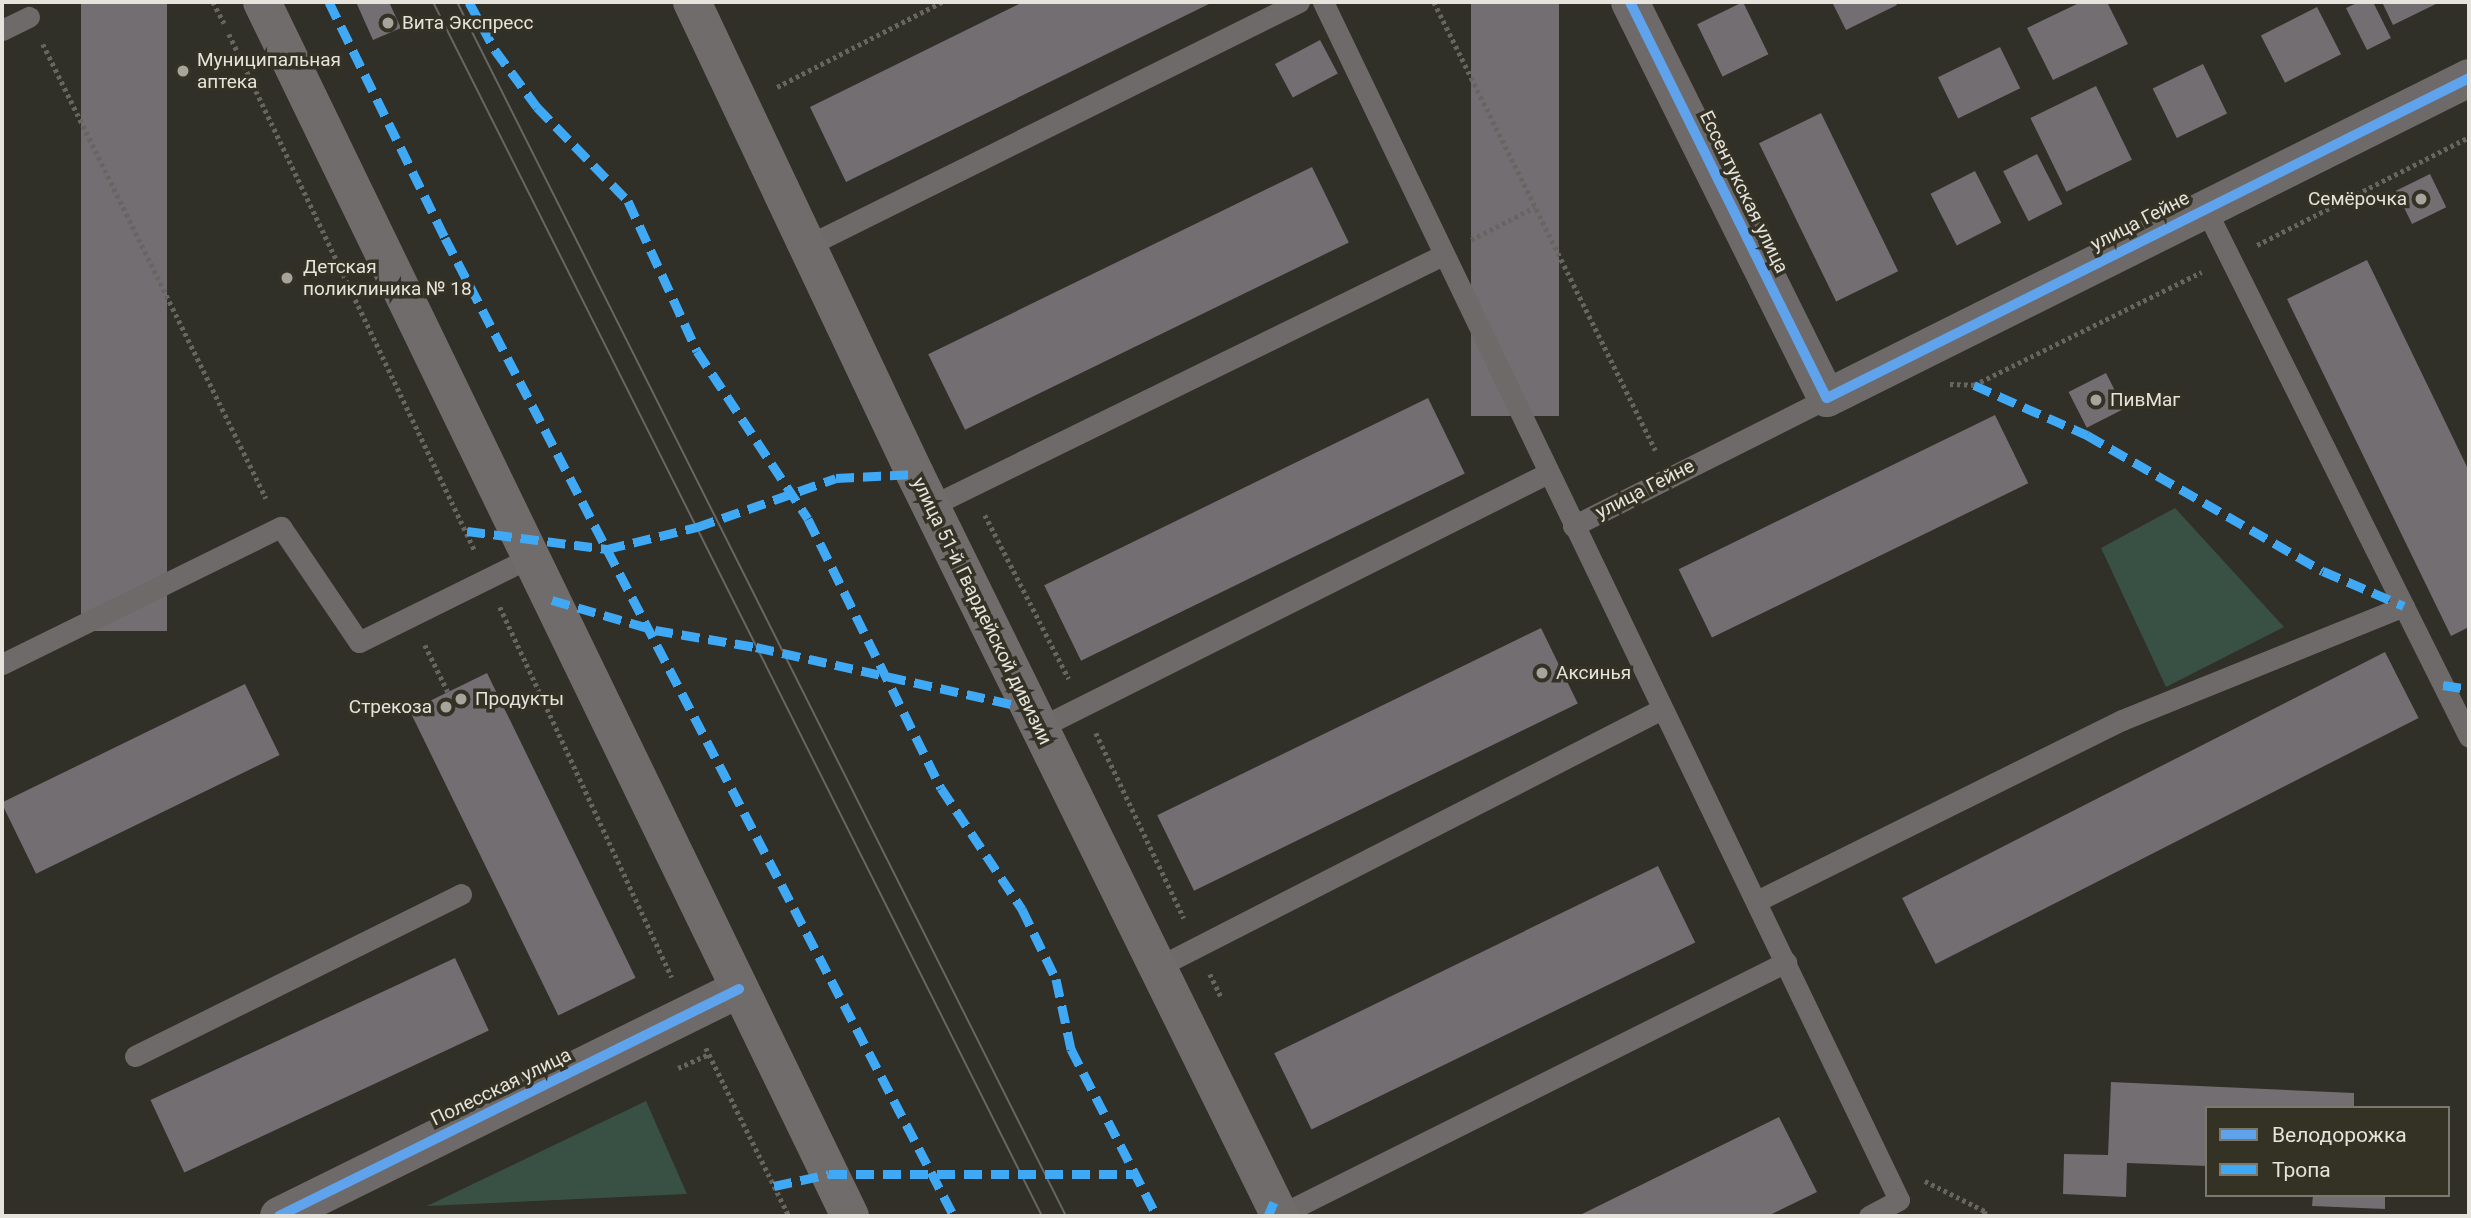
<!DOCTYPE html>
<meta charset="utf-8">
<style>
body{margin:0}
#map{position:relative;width:2471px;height:1218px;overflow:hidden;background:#302f28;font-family:Roboto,sans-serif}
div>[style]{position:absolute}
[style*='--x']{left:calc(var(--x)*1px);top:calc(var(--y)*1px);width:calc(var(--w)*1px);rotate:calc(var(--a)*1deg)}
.green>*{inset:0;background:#395044}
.building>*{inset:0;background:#726e72;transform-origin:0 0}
.path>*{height:4.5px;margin-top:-2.25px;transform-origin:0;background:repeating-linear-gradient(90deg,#666562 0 3.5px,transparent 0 7px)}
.service>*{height:21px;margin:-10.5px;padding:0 10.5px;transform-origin:10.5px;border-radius:10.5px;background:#6d6a69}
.minor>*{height:38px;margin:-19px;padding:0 19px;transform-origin:19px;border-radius:19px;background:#6d6a69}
.secondary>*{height:38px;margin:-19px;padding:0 19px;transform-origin:19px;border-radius:19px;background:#706c6b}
.tram>*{height:2px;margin:-1px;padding:0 1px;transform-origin:1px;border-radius:1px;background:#676663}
.quiet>*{height:9px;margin-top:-4.5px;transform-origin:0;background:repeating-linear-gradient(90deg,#3fa9f5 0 18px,transparent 0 27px)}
.cycleway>*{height:10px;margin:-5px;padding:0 5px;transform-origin:5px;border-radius:5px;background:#60a3ed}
.dots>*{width:19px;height:19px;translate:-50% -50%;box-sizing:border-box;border:4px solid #343125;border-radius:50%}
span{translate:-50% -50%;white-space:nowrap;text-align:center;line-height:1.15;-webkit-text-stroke:7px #343125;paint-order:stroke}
.poi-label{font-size:19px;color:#e5e3db}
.left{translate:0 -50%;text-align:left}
.right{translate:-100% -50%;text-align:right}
.street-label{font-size:19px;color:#e5e3db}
.frame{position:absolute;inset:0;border:4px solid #e5e3db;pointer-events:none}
.legend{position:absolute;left:2205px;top:1106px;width:245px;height:91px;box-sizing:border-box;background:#343125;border:2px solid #7b786e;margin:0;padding:9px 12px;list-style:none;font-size:21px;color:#e5e3db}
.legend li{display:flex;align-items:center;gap:14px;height:35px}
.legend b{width:35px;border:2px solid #7b786e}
</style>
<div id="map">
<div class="green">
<div style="clip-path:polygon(2175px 508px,2284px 627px,2166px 687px,2101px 548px)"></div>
<div style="clip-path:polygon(646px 1101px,687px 1194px,427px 1206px)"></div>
</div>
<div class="building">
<div style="left:81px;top:2px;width:86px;height:629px"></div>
<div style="clip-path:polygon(356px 2px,389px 2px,401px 28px,373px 40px)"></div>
<div style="clip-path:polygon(1023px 2px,1213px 2px,846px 182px,810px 107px)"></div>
<div style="left:1471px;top:2px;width:88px;height:414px"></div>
<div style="left:1743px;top:2px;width:58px;height:51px;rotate:64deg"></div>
<div style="clip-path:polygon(1832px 2px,1895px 2px,1897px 5px,1846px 30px)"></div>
<div style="clip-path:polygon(2081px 2px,2107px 2px,2128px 44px,2053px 80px,2027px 28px)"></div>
<div style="clip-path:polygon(2359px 2px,2373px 2px,2391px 38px,2367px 50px,2346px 8px)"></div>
<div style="clip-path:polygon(2382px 2px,2440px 2px,2393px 25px)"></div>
<div style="left:2317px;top:7px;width:53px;height:63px;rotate:63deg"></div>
<div style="left:1320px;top:40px;width:38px;height:51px;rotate:62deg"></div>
<div style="left:2000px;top:47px;width:46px;height:69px;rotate:64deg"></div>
<div style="left:2203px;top:64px;width:55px;height:56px;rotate:64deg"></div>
<div style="left:2096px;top:86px;width:82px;height:73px;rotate:64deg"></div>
<div style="left:1821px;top:113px;width:176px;height:69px;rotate:64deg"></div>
<div style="left:2037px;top:154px;width:56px;height:38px;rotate:63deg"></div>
<div style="left:1312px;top:167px;width:84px;height:427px;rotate:64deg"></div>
<div style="left:1975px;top:171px;width:58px;height:50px;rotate:63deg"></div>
<div style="left:2430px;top:174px;width:37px;height:38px;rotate:64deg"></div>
<div style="clip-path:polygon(2367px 260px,2469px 471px,2469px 627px,2451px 636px,2287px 299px)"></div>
<div style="left:2106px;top:373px;width:40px;height:42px;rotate:63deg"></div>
<div style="left:1428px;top:398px;width:84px;height:427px;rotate:64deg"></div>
<div style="left:1995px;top:415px;width:76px;height:352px;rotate:64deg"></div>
<div style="left:1541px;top:628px;width:84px;height:427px;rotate:64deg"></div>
<div style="left:2385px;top:652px;width:74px;height:542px;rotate:63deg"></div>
<div style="left:487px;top:673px;width:339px;height:86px;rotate:64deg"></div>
<div style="left:245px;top:684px;width:79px;height:271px;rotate:64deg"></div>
<div style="left:1658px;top:866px;width:85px;height:427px;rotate:64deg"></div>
<div style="left:455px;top:958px;width:80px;height:336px;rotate:65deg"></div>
<div style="clip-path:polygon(2111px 1082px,2354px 1093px,2354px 1108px,2207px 1108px,2207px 1166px,2127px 1163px,2126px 1197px,2063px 1194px,2064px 1154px,2108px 1155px)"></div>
<div style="clip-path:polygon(1779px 1117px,1817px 1192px,1768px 1216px,1578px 1216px)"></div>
<div style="clip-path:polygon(2313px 1195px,2385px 1195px,2385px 1209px,2312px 1206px)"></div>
</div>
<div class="path">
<div style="--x:213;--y:2;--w:24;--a:62"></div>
<div style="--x:1434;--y:2;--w:500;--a:63.7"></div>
<div style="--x:229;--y:34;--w:573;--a:64.55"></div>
<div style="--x:43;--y:44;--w:506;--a:63.84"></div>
<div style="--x:777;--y:87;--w:186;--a:-27.3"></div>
<div style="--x:1471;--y:240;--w:72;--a:-27.3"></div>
<div style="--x:2257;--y:245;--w:238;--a:-27"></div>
<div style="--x:1950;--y:384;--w:24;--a:2"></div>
<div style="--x:1974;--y:385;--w:254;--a:-26.4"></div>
<div style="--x:985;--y:515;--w:184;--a:62.9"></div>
<div style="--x:500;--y:607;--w:408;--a:65.1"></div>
<div style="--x:425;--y:645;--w:52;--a:63.9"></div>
<div style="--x:1096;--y:733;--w:205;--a:64.6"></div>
<div style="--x:1210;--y:974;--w:25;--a:64"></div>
<div style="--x:706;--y:1048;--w:187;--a:63.7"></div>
<div style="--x:678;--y:1068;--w:34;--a:-24"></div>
<div style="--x:1925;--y:1181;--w:67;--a:26.6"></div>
<div style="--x:1985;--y:1211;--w:5;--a:90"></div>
</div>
<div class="service">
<div style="--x:1323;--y:2;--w:1329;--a:64.32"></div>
<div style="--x:1899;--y:1200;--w:34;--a:152"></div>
<div style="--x:2;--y:30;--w:30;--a:-26"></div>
<div style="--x:2205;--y:208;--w:591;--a:63.48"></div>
<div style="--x:807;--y:246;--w:549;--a:-26.38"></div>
<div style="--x:931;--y:506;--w:570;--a:-26.12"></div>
<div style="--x:1573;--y:526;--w:284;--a:-26.7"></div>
<div style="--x:2;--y:664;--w:311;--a:-26.2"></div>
<div style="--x:281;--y:527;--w:139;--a:55.9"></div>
<div style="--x:359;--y:642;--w:192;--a:-26.3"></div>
<div style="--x:1039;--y:728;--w:569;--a:-26.61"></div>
<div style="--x:1757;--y:901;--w:407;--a:-26.4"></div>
<div style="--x:2122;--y:720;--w:304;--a:-22"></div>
<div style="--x:1156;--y:968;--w:568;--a:-27.11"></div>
<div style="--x:135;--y:1056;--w:364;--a:-26.4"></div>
<div style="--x:1280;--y:1215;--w:566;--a:-26.57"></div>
</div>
<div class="minor">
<div style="--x:1630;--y:2;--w:442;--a:63.6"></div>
<div style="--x:1827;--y:398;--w:717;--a:-26.49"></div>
<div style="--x:279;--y:1216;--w:513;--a:-26.27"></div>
</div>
<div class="secondary">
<div style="--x:262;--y:2;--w:1349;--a:64.16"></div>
<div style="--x:692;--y:2;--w:522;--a:64.71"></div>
<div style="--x:915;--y:474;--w:827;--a:63.81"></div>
</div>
<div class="tram">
<div style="--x:433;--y:2;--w:1358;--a:63.36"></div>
<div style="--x:457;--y:2;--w:1358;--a:63.36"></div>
</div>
<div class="quiet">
<div style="--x:329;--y:2;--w:263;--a:63.8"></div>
<div style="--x:445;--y:238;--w:1103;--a:62.51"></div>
<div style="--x:469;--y:2;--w:55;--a:61.6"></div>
<div style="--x:495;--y:50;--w:71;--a:53.6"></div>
<div style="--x:537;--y:107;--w:131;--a:45.9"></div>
<div style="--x:628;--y:201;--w:165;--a:65.3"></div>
<div style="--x:697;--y:351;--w:201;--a:56.5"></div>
<div style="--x:808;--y:519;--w:300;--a:63.7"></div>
<div style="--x:941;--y:788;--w:146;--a:56.2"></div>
<div style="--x:1022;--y:909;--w:78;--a:64.1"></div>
<div style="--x:1056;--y:979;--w:72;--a:77.9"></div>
<div style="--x:1071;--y:1049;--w:188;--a:62.8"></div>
<div style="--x:1974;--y:385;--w:124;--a:23.9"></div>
<div style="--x:2087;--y:435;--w:272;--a:30"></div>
<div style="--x:2323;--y:571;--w:88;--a:23.4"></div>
<div style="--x:467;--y:531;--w:141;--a:7.3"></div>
<div style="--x:607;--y:549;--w:93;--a:-13.7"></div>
<div style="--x:697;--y:527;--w:147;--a:-19.4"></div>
<div style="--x:836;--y:478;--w:79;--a:-2.9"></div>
<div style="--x:552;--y:600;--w:107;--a:16.2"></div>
<div style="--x:655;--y:630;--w:102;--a:9.6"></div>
<div style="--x:756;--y:647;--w:280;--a:12.6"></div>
<div style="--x:2443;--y:685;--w:26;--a:9"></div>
<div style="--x:774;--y:1186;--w:56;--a:-12.3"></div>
<div style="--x:829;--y:1174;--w:306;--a:0"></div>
<div style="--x:1268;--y:1216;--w:15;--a:-67"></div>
</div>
<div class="cycleway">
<div style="--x:1630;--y:2;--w:442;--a:63.6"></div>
<div style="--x:1827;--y:398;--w:717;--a:-26.49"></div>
<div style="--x:279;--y:1216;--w:513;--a:-26.27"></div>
</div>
<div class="dots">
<div style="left:388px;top:23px;background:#a6a49c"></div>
<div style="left:183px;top:71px;background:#a6a49c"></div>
<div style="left:2421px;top:199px;background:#a6a49c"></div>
<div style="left:287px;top:278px;background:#a6a49c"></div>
<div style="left:2096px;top:400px;background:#a6a49c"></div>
<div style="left:1542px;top:673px;background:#a6a49c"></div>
<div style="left:461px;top:699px;background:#a6a49c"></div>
<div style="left:446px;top:707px;background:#a6a49c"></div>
</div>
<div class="poi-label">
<span class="left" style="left:402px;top:23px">Вита Экспресс</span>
<span class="left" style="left:197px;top:71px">Муниципальная<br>аптека</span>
<span class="right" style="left:2407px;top:199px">Семёрочка</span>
<span class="left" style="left:303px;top:278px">Детская<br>поликлиника № 18</span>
<span class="left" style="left:2110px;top:400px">ПивМаг</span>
<span class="left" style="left:1556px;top:673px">Аксинья</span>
<span class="left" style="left:475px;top:699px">Продукты</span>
<span class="right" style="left:432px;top:707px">Стрекоза</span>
</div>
<div class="street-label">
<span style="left:1744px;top:192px;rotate:64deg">Ессентукская улица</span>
<span style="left:2140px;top:221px;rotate:-27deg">улица Гейне</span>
<span style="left:1645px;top:489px;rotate:-27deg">улица Гейне</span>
<span style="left:982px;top:611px;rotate:64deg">улица 51-й Гвардейской дивизии</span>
<span style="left:501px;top:1087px;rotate:-26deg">Полесская улица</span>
</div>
<div class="frame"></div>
<ul class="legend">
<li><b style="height:9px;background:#60a3ed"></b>Велодорожка</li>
<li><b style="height:9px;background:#3fa9f5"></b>Тропа</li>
</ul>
</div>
